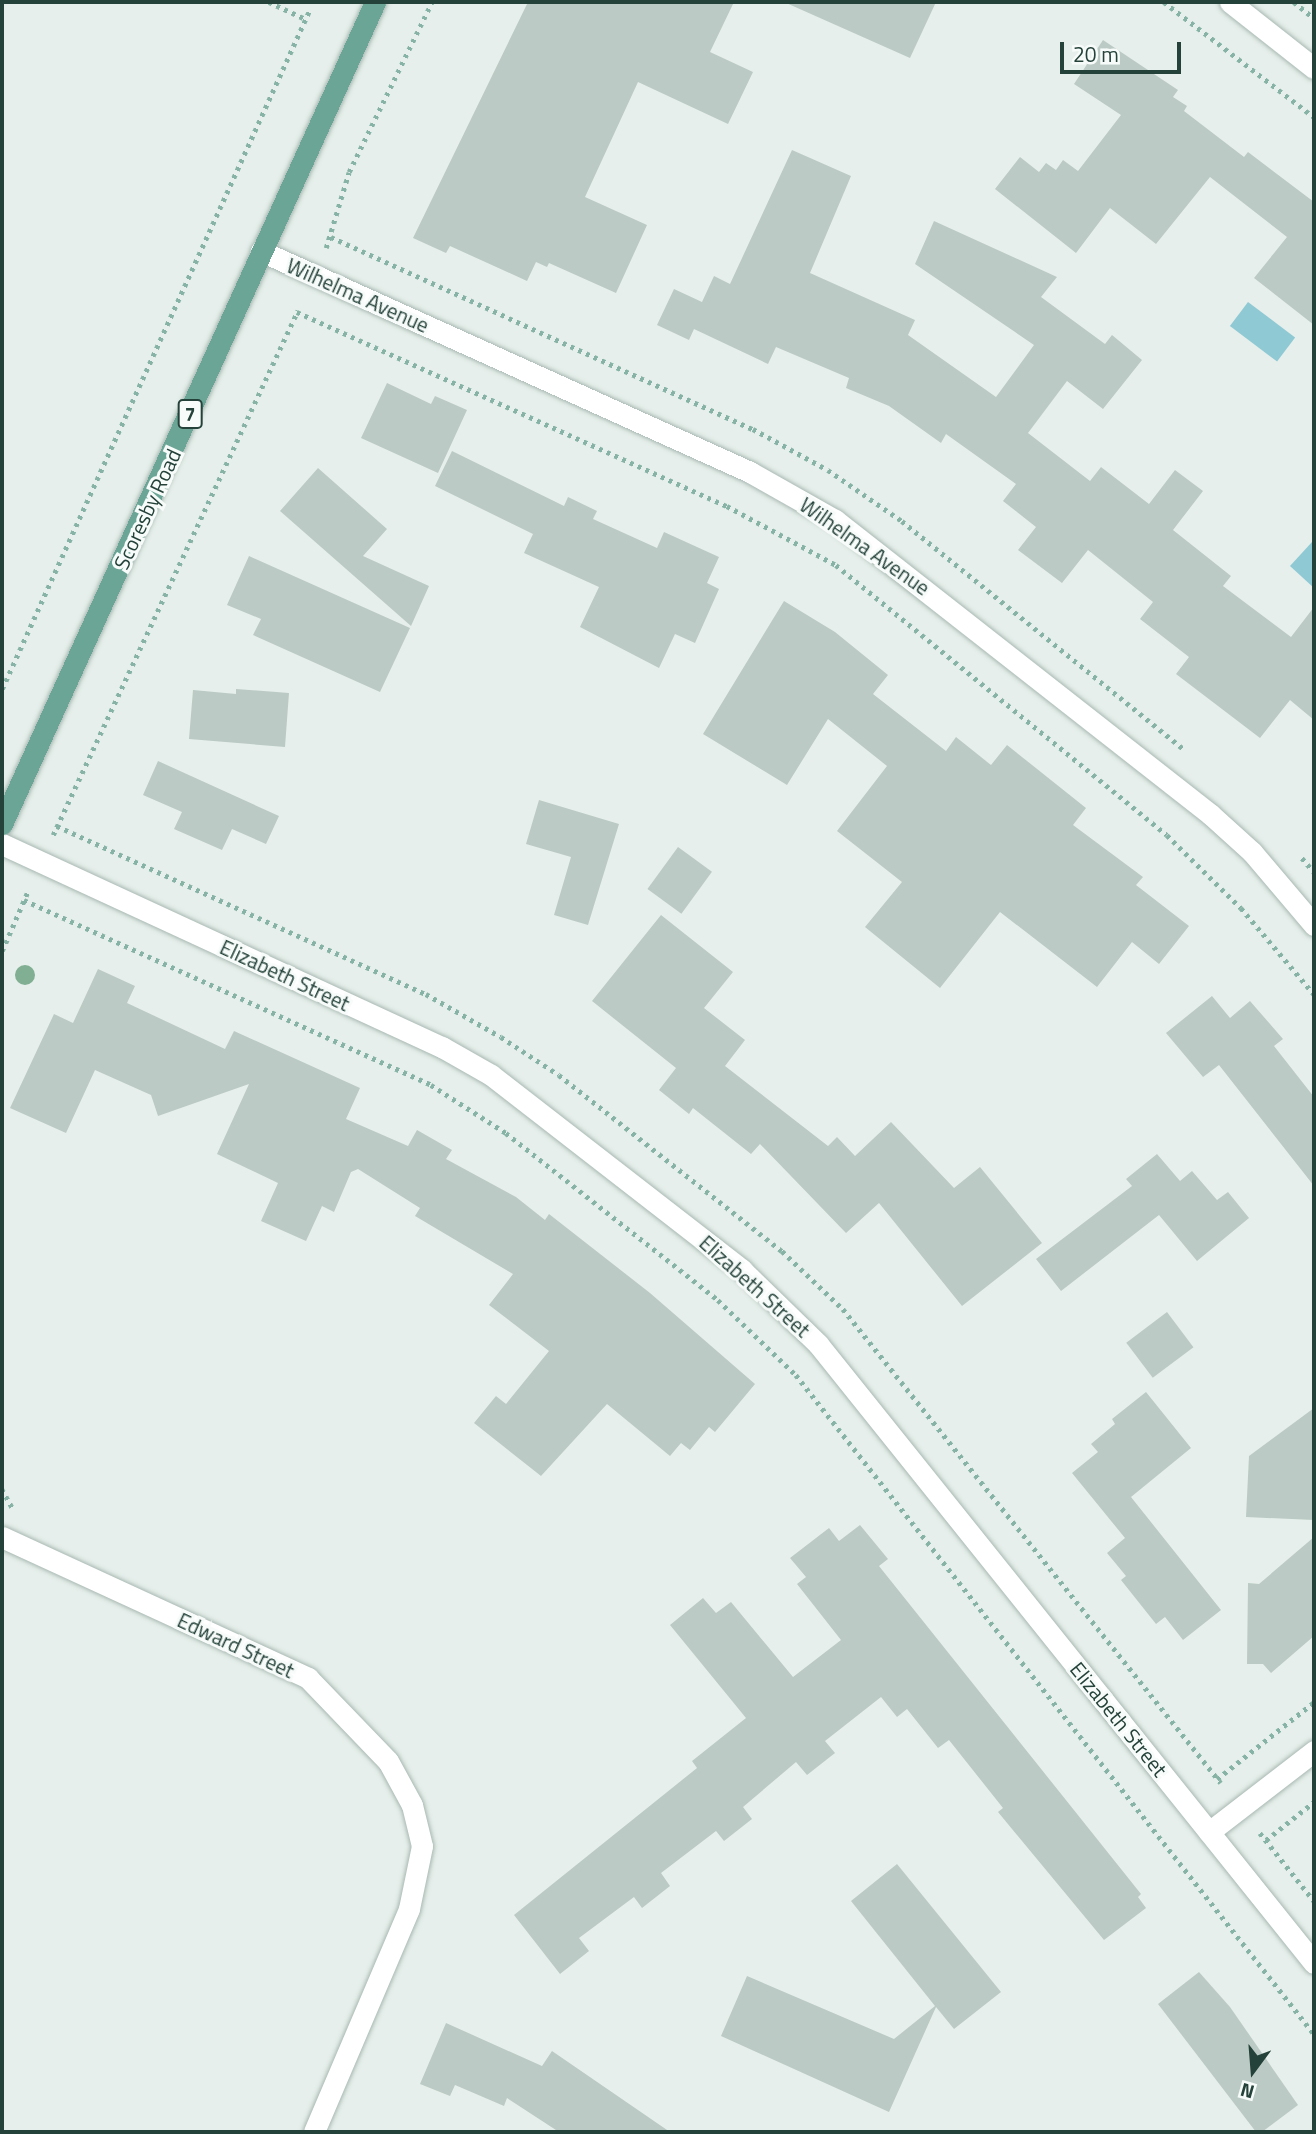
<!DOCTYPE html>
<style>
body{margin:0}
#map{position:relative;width:1316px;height:2134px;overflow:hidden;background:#e6efeb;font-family:"Titillium Web",sans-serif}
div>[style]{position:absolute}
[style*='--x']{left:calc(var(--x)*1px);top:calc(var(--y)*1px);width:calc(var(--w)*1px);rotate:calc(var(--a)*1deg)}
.water>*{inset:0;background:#8ec9d4;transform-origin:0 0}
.building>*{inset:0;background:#bbcac4;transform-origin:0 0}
.path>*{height:4.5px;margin-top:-2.25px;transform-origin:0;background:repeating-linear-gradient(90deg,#86b3a5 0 3.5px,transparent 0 8.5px)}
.roads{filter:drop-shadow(0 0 2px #a8b8b2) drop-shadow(0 0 2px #a8b8b2)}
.minor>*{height:21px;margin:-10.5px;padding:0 10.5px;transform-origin:10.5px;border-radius:10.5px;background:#fff}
.major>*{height:21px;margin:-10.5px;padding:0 10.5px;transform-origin:10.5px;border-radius:10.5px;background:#6aa596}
.trees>*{width:20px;height:20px;margin:-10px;border-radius:50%;background:#80af93}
span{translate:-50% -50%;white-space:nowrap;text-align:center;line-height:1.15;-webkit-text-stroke:6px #f7fbf9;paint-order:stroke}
.shield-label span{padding:2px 5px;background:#f7fbf9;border:2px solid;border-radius:5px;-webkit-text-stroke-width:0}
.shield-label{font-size:19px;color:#24423a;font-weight:700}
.street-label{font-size:21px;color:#24423a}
.frame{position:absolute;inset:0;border:4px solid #24423a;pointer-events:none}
.north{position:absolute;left:1218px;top:2036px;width:70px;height:70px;-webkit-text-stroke:5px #f7fbf9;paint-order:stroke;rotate:196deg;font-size:19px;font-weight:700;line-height:28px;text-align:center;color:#24423a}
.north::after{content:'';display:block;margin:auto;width:24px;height:32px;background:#24423a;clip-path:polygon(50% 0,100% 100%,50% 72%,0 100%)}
.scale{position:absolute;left:1060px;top:42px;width:121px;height:32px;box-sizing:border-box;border:4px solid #24423a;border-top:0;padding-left:9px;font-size:21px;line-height:24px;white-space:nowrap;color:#24423a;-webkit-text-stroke:5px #f7fbf9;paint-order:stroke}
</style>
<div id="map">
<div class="water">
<div style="left:1248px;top:302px;width:59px;height:30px;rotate:37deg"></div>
<div style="clip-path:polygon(1312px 542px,1314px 545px,1314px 588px,1290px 566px)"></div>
</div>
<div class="building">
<div style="clip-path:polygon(528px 2px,734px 2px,710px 52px,753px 72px,728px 124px,638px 82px,585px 197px,647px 225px,616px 293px,549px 263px,547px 267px,536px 262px,527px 281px,450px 246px,446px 253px,413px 238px)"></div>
<div style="clip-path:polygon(784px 2px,936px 2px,910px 58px)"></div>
<div style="clip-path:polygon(1103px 40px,1178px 90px,1173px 97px,1187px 106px,1184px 111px,1244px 157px,1248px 152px,1314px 202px,1314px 325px,1254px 278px,1287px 237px,1210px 177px,1156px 244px,1110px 208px,1076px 253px,995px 189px,1020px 157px,1039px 172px,1046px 163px,1056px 170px,1063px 160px,1078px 171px,1121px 115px,1074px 84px)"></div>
<div style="clip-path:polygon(792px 150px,851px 176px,810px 273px,915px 320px,908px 335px,996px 397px,1034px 345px,915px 264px,934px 221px,1057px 277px,1041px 297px,1105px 344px,1112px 335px,1142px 360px,1103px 409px,1067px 381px,1028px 433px,1090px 481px,1101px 467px,1149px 504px,1175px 470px,1203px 491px,1173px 530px,1231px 576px,1223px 586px,1291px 637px,1314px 607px,1314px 720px,1290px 700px,1260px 738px,1176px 674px,1189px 657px,1140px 619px,1153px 602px,1088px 550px,1062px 583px,1018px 550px,1036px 527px,1003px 501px,1016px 484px,946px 434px,941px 443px,889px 406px,846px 388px,849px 378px,776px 347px,768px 364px,694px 329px,689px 340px,657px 325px,674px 289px,702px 302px,714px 276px,730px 284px)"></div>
<div style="clip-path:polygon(387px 383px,431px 404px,435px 396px,467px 410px,438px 473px,361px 438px)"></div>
<div style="clip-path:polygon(452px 451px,564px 506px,568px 497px,597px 511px,593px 519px,657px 548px,664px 532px,719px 557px,707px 583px,719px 589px,695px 643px,675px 634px,659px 668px,580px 627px,599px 587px,524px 553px,533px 534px,435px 486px)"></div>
<div style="clip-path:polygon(318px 468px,387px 529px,363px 556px,429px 586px,411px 626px,280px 511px)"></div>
<div style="clip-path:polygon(249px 556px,410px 628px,380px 692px,253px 635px,261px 619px,227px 605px)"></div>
<div style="clip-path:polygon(784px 601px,835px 632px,888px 675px,873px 694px,946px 751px,956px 737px,991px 765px,1007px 745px,1086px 808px,1073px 825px,1143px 877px,1136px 885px,1189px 926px,1159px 964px,1132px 942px,1097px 987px,1000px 912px,940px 988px,865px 927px,902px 882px,837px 831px,887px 766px,828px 719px,787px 785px,703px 734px)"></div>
<div style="clip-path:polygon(236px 689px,289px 693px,285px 747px,189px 739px,193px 690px,236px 694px)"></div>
<div style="clip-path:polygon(158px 761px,279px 816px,266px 844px,232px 829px,222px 850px,174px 829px,182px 812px,143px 795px)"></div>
<div style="clip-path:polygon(539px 800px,619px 824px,588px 925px,554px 915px,571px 857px,526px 844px)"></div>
<div style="left:678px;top:847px;width:42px;height:52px;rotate:36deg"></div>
<div style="clip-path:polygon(661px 915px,733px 972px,704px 1008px,745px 1040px,725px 1066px,828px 1146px,837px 1137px,855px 1156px,891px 1122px,954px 1188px,980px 1167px,1042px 1243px,962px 1306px,879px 1203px,846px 1233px,760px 1144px,751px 1154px,693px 1108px,689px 1114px,659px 1090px,676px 1068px,592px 1001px)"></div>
<div style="clip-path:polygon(98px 969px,135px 986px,127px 1003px,225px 1049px,234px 1031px,360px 1088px,346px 1119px,408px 1146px,417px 1130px,452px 1150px,446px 1159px,516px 1197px,545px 1220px,549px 1214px,650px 1293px,755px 1384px,715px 1432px,709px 1427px,690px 1450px,681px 1443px,670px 1456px,607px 1404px,541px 1476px,474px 1423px,496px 1396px,506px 1404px,549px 1351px,489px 1305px,513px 1274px,415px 1216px,420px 1208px,358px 1169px,351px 1172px,334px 1212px,322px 1206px,306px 1241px,261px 1221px,278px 1183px,217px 1154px,249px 1084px,158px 1116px,151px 1095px,95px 1070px,66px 1133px,10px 1108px,54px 1014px,73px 1023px)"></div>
<div style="clip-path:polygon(1212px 996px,1230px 1018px,1250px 1001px,1283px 1039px,1274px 1046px,1314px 1097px,1314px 1186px,1219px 1065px,1203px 1077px,1166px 1033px)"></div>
<div style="clip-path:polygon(1157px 1154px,1180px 1181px,1192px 1171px,1217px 1200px,1228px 1192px,1249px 1218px,1197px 1261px,1159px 1215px,1061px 1291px,1036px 1259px,1132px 1186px,1126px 1179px)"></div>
<div style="left:1167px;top:1312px;width:44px;height:51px;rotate:53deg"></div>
<div style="clip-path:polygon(1146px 1392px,1191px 1448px,1131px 1497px,1221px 1610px,1183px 1640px,1165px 1617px,1156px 1624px,1121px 1580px,1126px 1576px,1107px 1553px,1125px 1538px,1072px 1473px,1098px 1452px,1091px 1444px,1115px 1424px,1112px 1419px)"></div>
<div style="clip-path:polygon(1314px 1408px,1314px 1520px,1246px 1517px,1249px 1456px)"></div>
<div style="clip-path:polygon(860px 1525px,888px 1559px,879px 1566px,1141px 1894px,1138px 1897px,1146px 1908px,1104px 1940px,998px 1812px,1003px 1808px,949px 1740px,938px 1748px,907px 1709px,897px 1717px,881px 1697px,825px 1741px,835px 1753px,807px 1775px,796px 1762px,743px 1807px,752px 1819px,724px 1841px,716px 1831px,661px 1873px,670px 1886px,642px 1908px,634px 1897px,579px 1938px,589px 1951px,560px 1974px,514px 1915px,697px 1768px,692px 1761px,746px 1718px,670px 1625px,703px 1598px,716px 1613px,731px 1602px,793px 1677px,841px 1640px,797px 1584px,806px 1577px,790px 1558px,829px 1528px,839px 1541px)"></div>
<div style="clip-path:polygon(1314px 1537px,1314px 1636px,1271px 1673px,1263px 1664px,1247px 1664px,1248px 1583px,1259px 1584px)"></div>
<div style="clip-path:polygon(897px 1864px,1001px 1992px,954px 2029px,936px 2007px,889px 2112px,721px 2036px,747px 1976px,894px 2039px,935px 2006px,851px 1901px)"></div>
<div style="clip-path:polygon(1199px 1972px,1230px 2007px,1298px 2105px,1262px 2132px,1256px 2132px,1158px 2004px)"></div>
<div style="clip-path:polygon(446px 2023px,542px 2066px,552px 2051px,670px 2132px,559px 2132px,507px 2098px,504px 2106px,455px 2085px,450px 2096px,420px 2084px)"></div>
</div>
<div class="path">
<div style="--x:269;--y:2;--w:40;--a:25"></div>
<div style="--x:1164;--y:2;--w:189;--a:37.5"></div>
<div style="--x:1294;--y:2;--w:26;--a:39"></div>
<div style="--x:331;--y:237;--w:464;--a:24.5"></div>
<div style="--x:753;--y:429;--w:85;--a:28.7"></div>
<div style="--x:828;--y:470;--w:90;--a:34.6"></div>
<div style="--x:902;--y:521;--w:364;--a:39"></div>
<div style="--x:326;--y:248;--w:79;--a:-73.2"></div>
<div style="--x:349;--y:172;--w:189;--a:-64"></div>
<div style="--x:297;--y:312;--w:472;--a:24.3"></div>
<div style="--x:727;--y:506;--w:124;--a:28.4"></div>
<div style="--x:836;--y:565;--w:427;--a:39.2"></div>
<div style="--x:1167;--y:835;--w:104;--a:44.6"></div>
<div style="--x:1241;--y:908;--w:113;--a:49.7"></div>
<div style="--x:2;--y:689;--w:747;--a:-65.63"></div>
<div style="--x:57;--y:826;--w:405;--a:24.5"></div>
<div style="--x:426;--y:994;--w:86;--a:29.8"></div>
<div style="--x:501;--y:1037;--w:69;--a:33.2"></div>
<div style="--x:559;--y:1075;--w:284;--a:38.3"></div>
<div style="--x:782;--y:1251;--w:84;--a:43.6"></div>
<div style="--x:843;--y:1309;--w:606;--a:51.43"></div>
<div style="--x:53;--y:835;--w:579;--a:-64.98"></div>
<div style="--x:1302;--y:858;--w:18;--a:49"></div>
<div style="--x:24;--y:900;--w:447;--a:24.4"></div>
<div style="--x:431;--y:1085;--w:89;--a:32.6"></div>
<div style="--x:506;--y:1133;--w:270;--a:38.2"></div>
<div style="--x:718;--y:1300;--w:108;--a:43.9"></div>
<div style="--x:796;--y:1375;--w:838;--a:51.83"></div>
<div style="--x:2;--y:951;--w:65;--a:-66.6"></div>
<div style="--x:2;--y:1489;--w:21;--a:61"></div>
<div style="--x:1217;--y:1779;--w:124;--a:-38.4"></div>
<div style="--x:1260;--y:1833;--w:87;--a:51.5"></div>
<div style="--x:1266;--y:1840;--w:61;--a:-38.4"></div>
</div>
<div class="roads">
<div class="minor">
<div style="--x:1230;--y:2;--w:107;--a:38.2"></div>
<div style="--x:261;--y:251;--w:537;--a:24.32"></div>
<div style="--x:750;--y:472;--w:98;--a:29.5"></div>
<div style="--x:835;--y:520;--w:477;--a:38.1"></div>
<div style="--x:1210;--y:814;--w:57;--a:42.1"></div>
<div style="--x:1252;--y:852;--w:96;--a:49.7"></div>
<div style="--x:2;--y:844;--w:485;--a:24.8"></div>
<div style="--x:442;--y:1047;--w:56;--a:29.7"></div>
<div style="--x:491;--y:1075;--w:318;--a:37.8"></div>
<div style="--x:742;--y:1270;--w:106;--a:44.2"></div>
<div style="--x:818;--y:1344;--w:793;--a:51.3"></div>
<div style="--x:2;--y:1537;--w:337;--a:24.7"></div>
<div style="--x:308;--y:1678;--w:115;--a:46.1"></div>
<div style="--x:388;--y:1761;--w:50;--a:61.4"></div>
<div style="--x:412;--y:1805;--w:42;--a:76.3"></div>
<div style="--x:422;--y:1846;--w:64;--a:101.7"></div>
<div style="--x:409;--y:1909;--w:242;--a:113.1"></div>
<div style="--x:1209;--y:1832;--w:133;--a:-37.6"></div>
</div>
<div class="major">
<div style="--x:2;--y:824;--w:903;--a:-65.59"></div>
</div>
</div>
<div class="trees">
<div style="left:25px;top:975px"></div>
</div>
<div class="shield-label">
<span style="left:190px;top:414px">7</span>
</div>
<div class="street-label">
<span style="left:358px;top:295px;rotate:24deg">Wilhelma Avenue</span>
<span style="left:147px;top:509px;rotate:-65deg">Scoresby Road</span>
<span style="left:865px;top:546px;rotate:35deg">Wilhelma Avenue</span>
<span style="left:285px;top:975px;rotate:25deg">Elizabeth Street</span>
<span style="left:755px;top:1286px;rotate:42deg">Elizabeth Street</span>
<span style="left:236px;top:1645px;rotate:25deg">Edward Street</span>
<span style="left:1119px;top:1719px;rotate:51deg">Elizabeth Street</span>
</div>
<div class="frame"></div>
<div class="north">N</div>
<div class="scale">20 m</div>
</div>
